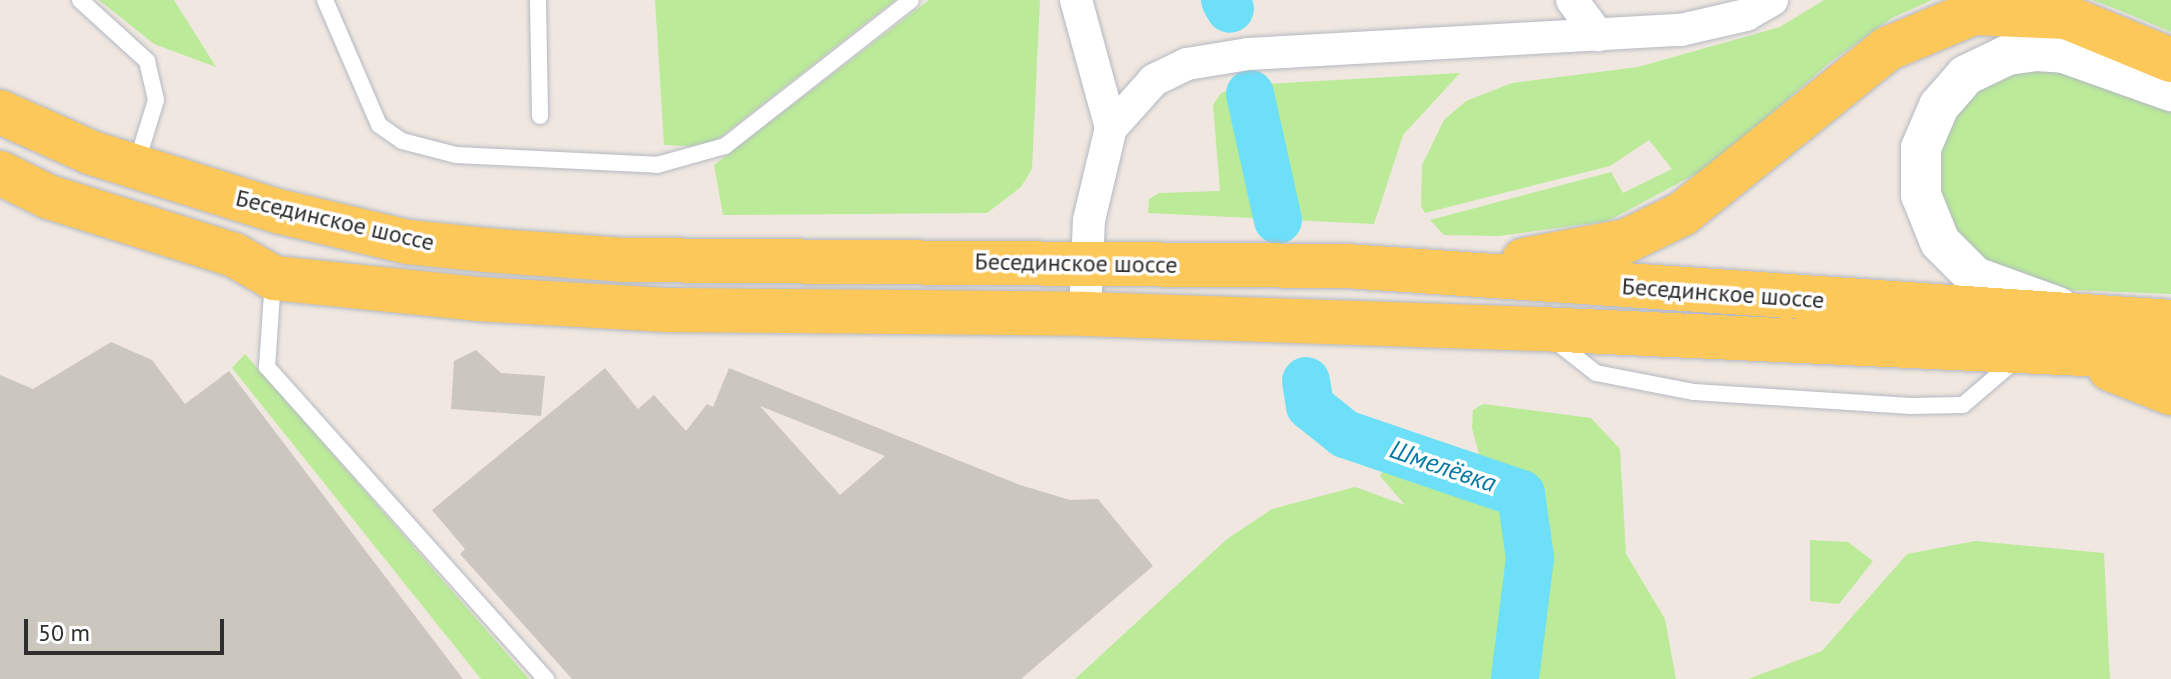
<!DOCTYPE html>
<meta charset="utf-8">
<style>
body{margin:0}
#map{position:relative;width:2171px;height:679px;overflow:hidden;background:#f0e8e0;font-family:"PT Sans",sans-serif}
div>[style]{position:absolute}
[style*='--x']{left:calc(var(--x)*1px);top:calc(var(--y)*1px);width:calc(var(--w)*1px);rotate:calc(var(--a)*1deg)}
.green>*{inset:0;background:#bbea99}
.river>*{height:48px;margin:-24px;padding:0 24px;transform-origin:24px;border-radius:24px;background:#6ddff8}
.building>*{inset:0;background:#cbc6be}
.roads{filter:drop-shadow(0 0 2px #b4b8c2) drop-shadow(0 0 2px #b4b8c2)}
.service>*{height:16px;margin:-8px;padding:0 8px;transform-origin:8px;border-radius:8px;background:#fff}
.minor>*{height:32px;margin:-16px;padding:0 16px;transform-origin:16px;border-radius:16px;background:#fff}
.tertiary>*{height:40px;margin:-20px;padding:0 20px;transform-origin:20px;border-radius:20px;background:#fff}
.primary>*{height:44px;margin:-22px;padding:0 22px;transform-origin:22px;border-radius:22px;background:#fcc859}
span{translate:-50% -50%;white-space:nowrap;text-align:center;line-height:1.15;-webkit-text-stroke:7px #fff;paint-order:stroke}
.street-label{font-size:24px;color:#2e2e2e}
.water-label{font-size:26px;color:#047ba5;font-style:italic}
.scale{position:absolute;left:24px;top:619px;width:200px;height:36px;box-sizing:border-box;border:4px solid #2e2e2e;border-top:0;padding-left:10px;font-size:24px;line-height:28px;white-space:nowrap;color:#2e2e2e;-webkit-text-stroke:6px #fff;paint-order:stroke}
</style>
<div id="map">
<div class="green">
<div style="clip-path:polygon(99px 0,174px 0,216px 67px,154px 44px)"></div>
<div style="clip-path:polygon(655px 0,895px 0,708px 147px,664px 145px)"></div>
<div style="clip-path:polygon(929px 0,1040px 0,1032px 169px,1021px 187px,987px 213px,723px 215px,714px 165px)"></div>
<div style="clip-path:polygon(1824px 0,1932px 0,1892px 18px,1829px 63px,1714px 164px,1608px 221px,1499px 236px,1444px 235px,1430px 220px,1611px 172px,1623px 193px,1672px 169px,1649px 140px,1610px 166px,1425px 213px,1421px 206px,1422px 165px,1444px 120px,1466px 101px,1512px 83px,1638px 67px,1780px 27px)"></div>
<div style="clip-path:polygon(2092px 0,2171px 0,2171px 32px,2121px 11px)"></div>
<div style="clip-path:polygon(2048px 60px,2171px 103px,2171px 294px,2071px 290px,2010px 278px,1967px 253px,1935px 190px,1946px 117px,1971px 84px)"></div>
<div style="clip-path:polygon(1460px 73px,1403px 135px,1374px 224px,1148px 213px,1149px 199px,1159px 193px,1220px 191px,1213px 105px,1221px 93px,1247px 85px)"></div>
<div style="clip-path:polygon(245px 354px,529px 679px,481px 679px,232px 368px)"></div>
<div style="clip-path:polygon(1483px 404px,1591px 418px,1620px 449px,1626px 554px,1665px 619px,1676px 679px,1075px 679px,1227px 539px,1272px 509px,1355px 487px,1405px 505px,1380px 476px,1388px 460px,1467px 480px,1482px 465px,1472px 428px,1473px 410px)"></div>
<div style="clip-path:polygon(1810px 540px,1848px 542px,1873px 561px,1839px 604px,1810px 601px)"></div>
<div style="clip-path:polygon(1975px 541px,2104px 553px,2110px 679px,1748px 679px,1822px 651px,1907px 554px)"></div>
</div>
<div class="river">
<div style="--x:1225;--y:0;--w:10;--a:61"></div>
<div style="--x:1250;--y:94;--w:129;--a:77.5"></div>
<div style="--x:1306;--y:381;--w:25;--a:81"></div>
<div style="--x:1310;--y:406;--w:45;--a:38.7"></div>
<div style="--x:1345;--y:434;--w:186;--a:18.8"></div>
<div style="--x:1521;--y:494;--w:65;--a:82"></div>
<div style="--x:1530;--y:558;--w:122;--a:97.1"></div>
</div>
<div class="building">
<div style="clip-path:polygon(111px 342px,152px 360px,185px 404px,229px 371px,463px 679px,0 679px,0 375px,33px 389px)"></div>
<div style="clip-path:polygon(476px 350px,501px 373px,545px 376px,541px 416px,451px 409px,454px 361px)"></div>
<div style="clip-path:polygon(evenodd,605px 368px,638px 409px,654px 395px,686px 431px,707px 404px,713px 407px,729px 368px,1020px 485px,1070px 500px,1098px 499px,1153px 566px,1021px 679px,572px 679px,460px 554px,465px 549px,432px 510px,605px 368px,760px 406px,885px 456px,840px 495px,760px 406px)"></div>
</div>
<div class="roads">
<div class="service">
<div style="--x:80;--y:0;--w:91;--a:42.3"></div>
<div style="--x:147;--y:61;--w:40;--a:77"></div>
<div style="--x:156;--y:100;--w:68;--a:107.1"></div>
<div style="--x:325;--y:0;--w:136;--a:66.6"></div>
<div style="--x:379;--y:125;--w:28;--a:35"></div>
<div style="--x:402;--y:141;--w:56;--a:14.5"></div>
<div style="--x:456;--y:155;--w:201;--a:2.8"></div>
<div style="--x:657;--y:165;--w:71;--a:-15.6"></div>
<div style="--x:725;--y:146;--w:236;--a:-38.1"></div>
<div style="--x:538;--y:0;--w:116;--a:89"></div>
<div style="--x:273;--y:279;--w:88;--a:93.9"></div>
<div style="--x:267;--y:367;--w:419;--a:48.2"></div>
<div style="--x:1554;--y:340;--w:53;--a:38.2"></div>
<div style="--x:1596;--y:373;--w:100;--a:11"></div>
<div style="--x:1694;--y:392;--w:217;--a:3.7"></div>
<div style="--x:1911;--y:406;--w:52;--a:-1.1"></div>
<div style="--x:1963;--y:405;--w:74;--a:-40.6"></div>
</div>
<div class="minor">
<div style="--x:1076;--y:0;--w:133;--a:74.7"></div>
<div style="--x:1572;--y:0;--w:44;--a:53.4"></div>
<div style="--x:1085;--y:314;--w:94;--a:-87.6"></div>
<div style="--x:1089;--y:220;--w:95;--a:-76.6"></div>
<div style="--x:1111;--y:128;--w:64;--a:-48.1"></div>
<div style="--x:1154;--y:80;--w:37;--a:-26"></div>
<div style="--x:1187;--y:64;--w:62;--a:-9.3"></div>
<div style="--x:1248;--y:54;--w:434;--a:-3.2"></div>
<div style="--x:1681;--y:30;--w:67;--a:-13"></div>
<div style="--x:1746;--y:15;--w:30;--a:-30"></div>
</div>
<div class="tertiary">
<div style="--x:2058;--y:307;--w:88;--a:-160.1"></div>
<div style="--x:1975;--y:277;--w:49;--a:-135"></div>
<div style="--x:1940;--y:242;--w:51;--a:-112"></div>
<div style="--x:1921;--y:195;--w:47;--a:-90"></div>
<div style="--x:1921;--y:148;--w:46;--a:-66.8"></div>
<div style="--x:1939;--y:106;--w:41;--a:-48.9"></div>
<div style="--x:1966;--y:75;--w:47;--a:-25.5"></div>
<div style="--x:2008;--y:55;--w:29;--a:-8"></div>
<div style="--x:2037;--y:51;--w:27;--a:4"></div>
<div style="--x:2064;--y:53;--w:114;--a:19.6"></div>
</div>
<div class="primary">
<div style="--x:0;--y:112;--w:101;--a:24"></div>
<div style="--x:92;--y:153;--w:194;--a:17.4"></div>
<div style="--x:277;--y:211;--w:135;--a:13.3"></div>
<div style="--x:408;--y:242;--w:77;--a:5.9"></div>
<div style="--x:485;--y:250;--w:138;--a:4.1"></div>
<div style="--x:623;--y:260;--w:723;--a:0.48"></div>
<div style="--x:1346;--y:266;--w:827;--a:3.88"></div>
<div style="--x:0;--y:173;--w:55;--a:26.1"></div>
<div style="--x:49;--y:197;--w:194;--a:17.4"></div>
<div style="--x:234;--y:255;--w:46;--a:29.9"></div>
<div style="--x:274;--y:278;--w:204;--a:5.9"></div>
<div style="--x:477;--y:299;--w:190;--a:3.3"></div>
<div style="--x:667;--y:310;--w:418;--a:0.5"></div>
<div style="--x:1085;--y:314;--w:455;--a:1.9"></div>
<div style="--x:1540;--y:329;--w:632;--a:2.63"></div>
<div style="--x:1524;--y:260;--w:104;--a:-10.6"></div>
<div style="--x:1626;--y:241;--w:62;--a:-25.7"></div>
<div style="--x:1682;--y:214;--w:263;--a:-38.8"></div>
<div style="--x:1887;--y:49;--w:93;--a:-22.7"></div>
<div style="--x:1973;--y:13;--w:93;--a:2.5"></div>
<div style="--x:2066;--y:17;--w:113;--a:22.3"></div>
<div style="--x:2110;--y:369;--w:66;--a:21.5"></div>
</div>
</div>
<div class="street-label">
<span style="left:335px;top:220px;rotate:13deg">Бесединское шоссе</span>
<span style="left:1076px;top:263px;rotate:1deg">Бесединское шоссе</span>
<span style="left:1723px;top:293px;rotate:4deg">Бесединское шоссе</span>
</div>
<div class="water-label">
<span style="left:1443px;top:466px;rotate:19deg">Шмелёвка</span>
</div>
<div class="scale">50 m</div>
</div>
